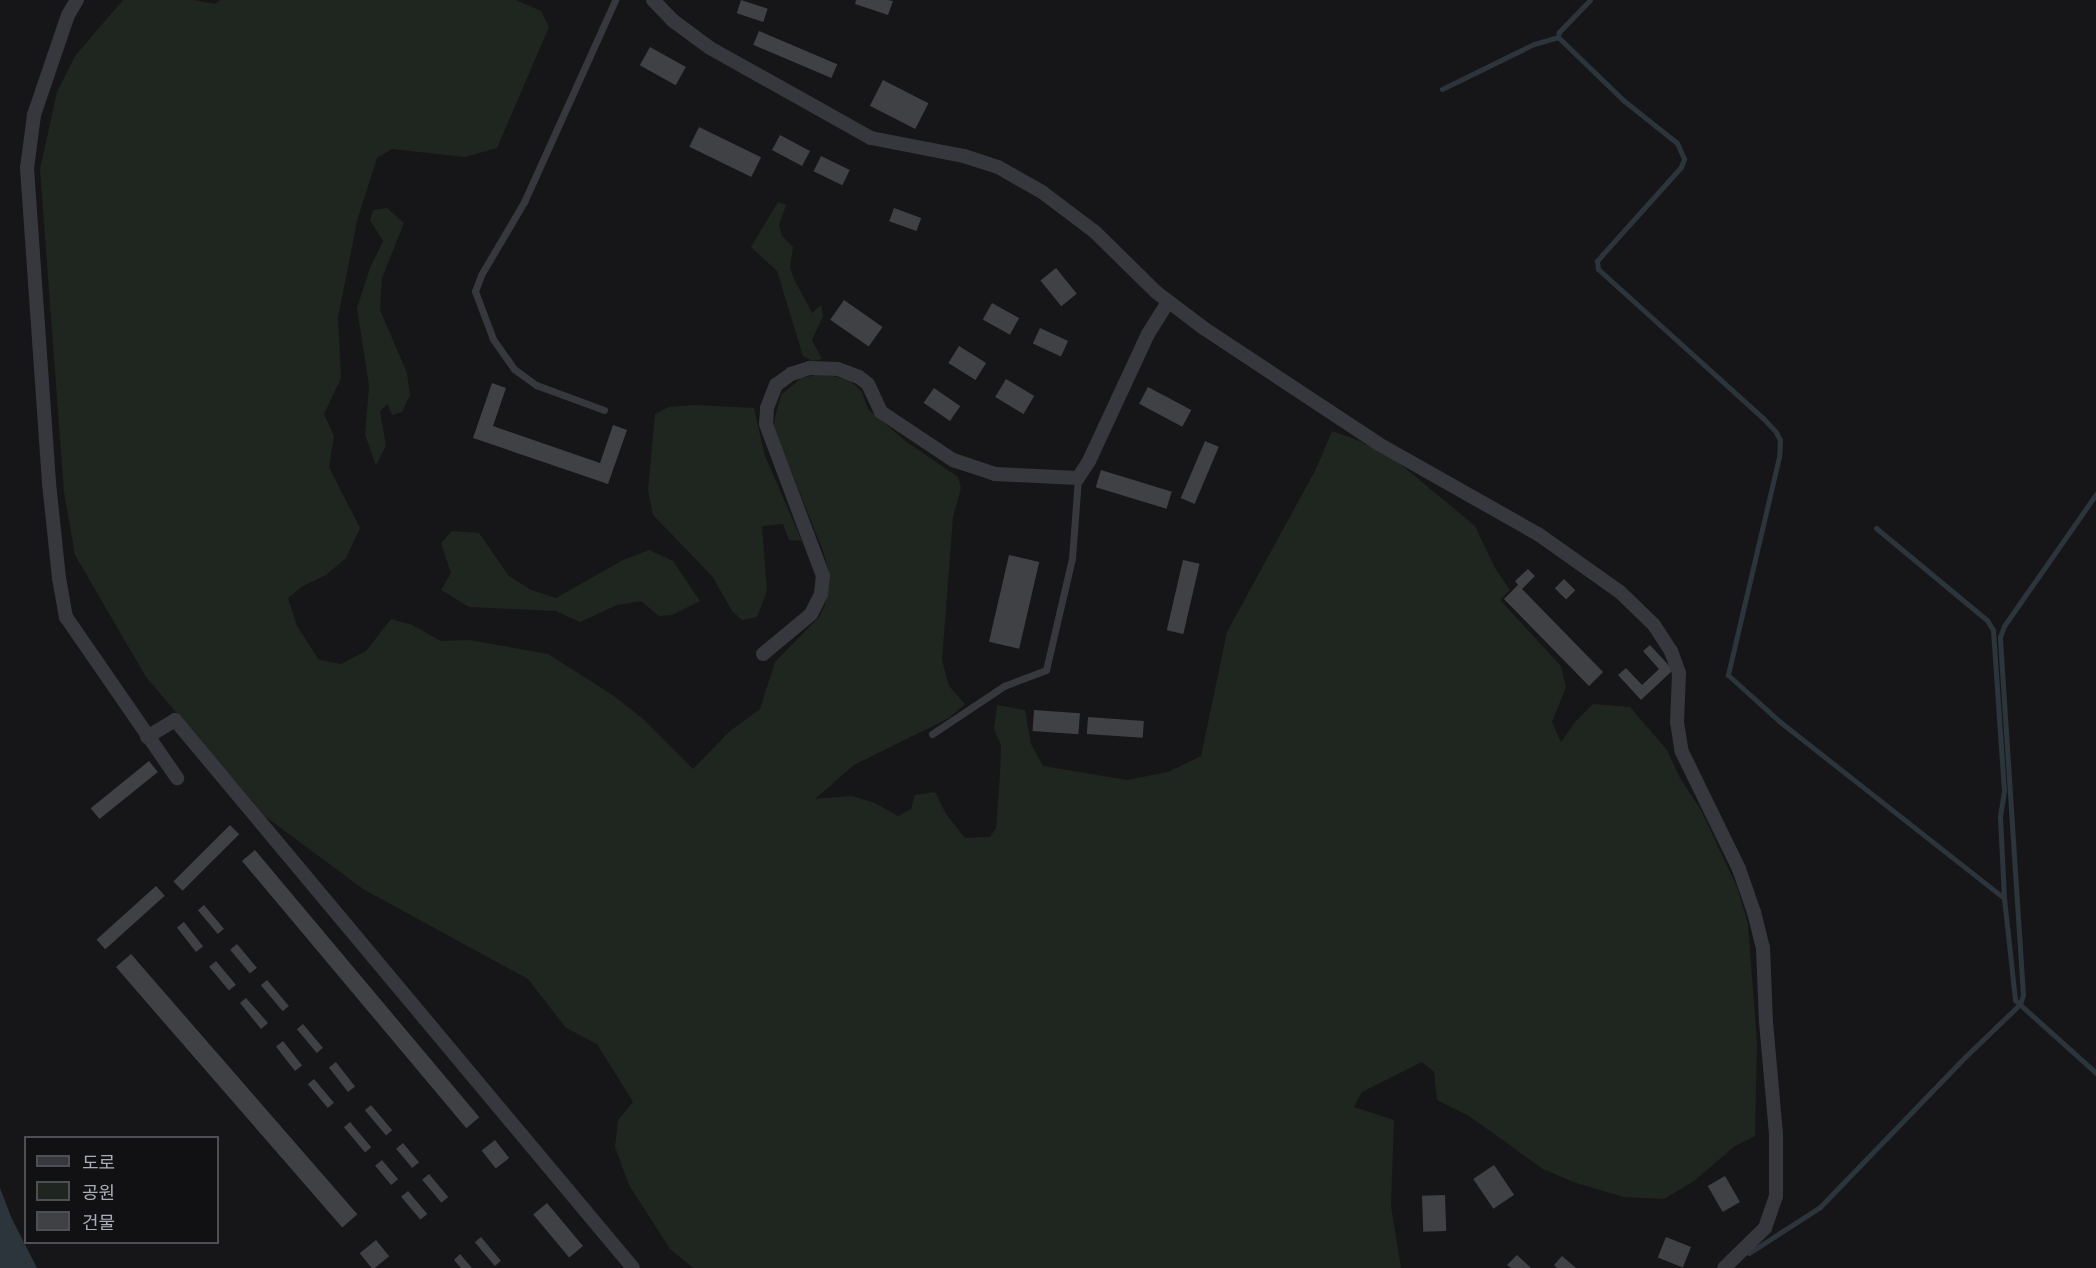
<!DOCTYPE html>
<meta charset="utf-8">
<style>
body{margin:0}
#map{position:relative;width:2096px;height:1268px;overflow:hidden;background:#161618;font-family:Helvetica,"Noto Sans KR",sans-serif}
div>[style]{position:absolute}
[style*='--x']{left:calc(var(--x)*1px);top:calc(var(--y)*1px);width:calc(var(--w)*1px);rotate:calc(var(--a)*1deg)}
.green>*{inset:0;background:#1e261f}
.water>*{inset:0;background:#2c353c}
.stream>*{height:5px;margin:-2.5px;padding:0 2.5px;transform-origin:2.5px;border-radius:2.5px;background:#2c353c}
.building>*{inset:0;background:#404145;transform-origin:0 0}
.service>*{height:7px;margin:-3.5px;padding:0 3.5px;transform-origin:3.5px;border-radius:3.5px;background:#37383d}
.minor>*{height:14px;margin:-7px;padding:0 7px;transform-origin:7px;border-radius:7px;background:#37383d}
span{translate:-50% -50%;white-space:nowrap;text-align:center;line-height:1.15;-webkit-text-stroke:4.5px #111113;paint-order:stroke}
.legend{position:absolute;left:24px;top:1136px;width:195px;height:108px;box-sizing:border-box;background:#111113;border:2px solid #4d4f55;margin:0;padding:8px 10px;list-style:none;font-size:18px;color:#a8adb8}
.legend li{display:flex;align-items:center;gap:12px;height:30px}
.legend b{width:30px;border:2px solid #4d4f55}
</style>
<div id="map">
<div class="green">
<div style="clip-path:polygon(123px 0,193px 0,215px 4px,220px 0,516px 0,541px 11px,549px 27px,497px 148px,465px 157px,392px 149px,377px 158px,357px 221px,338px 318px,341px 378px,324px 414px,334px 436px,329px 467px,360px 528px,346px 558px,326px 575px,303px 586px,288px 598px,297px 626px,319px 660px,341px 664px,366px 651px,391px 619px,412px 625px,441px 641px,469px 640px,548px 654px,614px 696px,643px 719px,693px 769px,730px 731px,760px 709px,775px 662px,820px 616px,825px 605px,830px 576px,823px 551px,773px 425px,781px 395px,801px 378px,822px 374px,848px 379px,862px 392px,868px 409px,904px 440px,958px 477px,961px 488px,953px 517px,942px 660px,949px 686px,965px 704px,949px 718px,854px 765px,815px 799px,852px 796px,875px 803px,898px 816px,911px 809px,915px 795px,935px 792px,946px 814px,965px 838px,990px 837px,996px 828px,1000px 774px,1001px 745px,994px 729px,997px 705px,1025px 710px,1031px 744px,1043px 766px,1127px 780px,1168px 772px,1201px 756px,1227px 632px,1316px 469px,1332px 431px,1360px 441px,1399px 463px,1475px 526px,1495px 568px,1510px 590px,1500px 600px,1561px 666px,1566px 687px,1552px 722px,1561px 742px,1575px 722px,1593px 704px,1630px 707px,1667px 750px,1680px 778px,1701px 810px,1737px 887px,1748px 924px,1757px 1043px,1755px 1136px,1735px 1146px,1694px 1181px,1664px 1199px,1624px 1197px,1576px 1183px,1543px 1169px,1469px 1116px,1437px 1100px,1434px 1072px,1422px 1062px,1362px 1092px,1354px 1107px,1394px 1120px,1391px 1206px,1401px 1268px,693px 1268px,670px 1249px,629px 1185px,615px 1147px,618px 1120px,633px 1102px,597px 1044px,566px 1028px,528px 979px,363px 889px,266px 817px,146px 677px,75px 555px,64px 492px,40px 169px,57px 92px,75px 56px)"></div>
<div style="clip-path:polygon(778px 202px,786px 205px,779px 225px,782px 236px,793px 247px,790px 267px,794px 279px,812px 313px,821px 305px,823px 316px,812px 340px,822px 359px,813px 361px,803px 356px,777px 271px,751px 247px)"></div>
<div style="clip-path:polygon(387px 208px,404px 223px,382px 278px,380px 310px,407px 373px,410px 395px,402px 412px,392px 415px,388px 404px,380px 411px,386px 446px,376px 465px,365px 435px,369px 386px,357px 308px,370px 268px,383px 241px,370px 220px,373px 210px)"></div>
<div style="clip-path:polygon(696px 405px,754px 408px,765px 456px,802px 541px,789px 540px,783px 524px,762px 526px,767px 591px,757px 617px,742px 620px,732px 611px,712px 576px,653px 515px,648px 491px,655px 414px,668px 407px)"></div>
<div style="clip-path:polygon(452px 531px,479px 533px,509px 576px,531px 590px,556px 598px,623px 560px,649px 550px,673px 561px,700px 601px,672px 615px,659px 616px,641px 601px,617px 605px,580px 622px,556px 611px,469px 607px,441px 590px,451px 573px,441px 543px)"></div>
</div>
<div class="water">
<div style="clip-path:polygon(0 1188px,12px 1219px,37px 1268px,0 1268px)"></div>
</div>
<div class="stream">
<div style="--x:1590;--y:0;--w:45;--a:134.1"></div>
<div style="--x:1559;--y:32;--w:5;--a:101"></div>
<div style="--x:1558;--y:37;--w:91;--a:44.1"></div>
<div style="--x:1623;--y:100;--w:69;--a:38.5"></div>
<div style="--x:1677;--y:143;--w:17;--a:66"></div>
<div style="--x:1684;--y:159;--w:9;--a:111"></div>
<div style="--x:1681;--y:167;--w:117;--a:131.9"></div>
<div style="--x:1603;--y:254;--w:9;--a:131"></div>
<div style="--x:1597;--y:261;--w:8;--a:83"></div>
<div style="--x:1598;--y:269;--w:222;--a:42.1"></div>
<div style="--x:1763;--y:418;--w:19;--a:47"></div>
<div style="--x:1776;--y:432;--w:9;--a:63"></div>
<div style="--x:1780;--y:440;--w:17;--a:93"></div>
<div style="--x:1779;--y:457;--w:224;--a:103.2"></div>
<div style="--x:1728;--y:675;--w:69;--a:42"></div>
<div style="--x:1779;--y:721;--w:286;--a:38.2"></div>
<div style="--x:2004;--y:898;--w:103;--a:83.8"></div>
<div style="--x:2015;--y:1000;--w:109;--a:42"></div>
<div style="--x:1442;--y:89;--w:102;--a:-26.1"></div>
<div style="--x:1534;--y:44;--w:25;--a:-16"></div>
<div style="--x:1876;--y:528;--w:144;--a:39.7"></div>
<div style="--x:1987;--y:620;--w:12;--a:59"></div>
<div style="--x:1993;--y:630;--w:161;--a:86.1"></div>
<div style="--x:2004;--y:791;--w:26;--a:99"></div>
<div style="--x:2000;--y:817;--w:81;--a:87.2"></div>
<div style="--x:1749;--y:1253;--w:85;--a:-32.9"></div>
<div style="--x:1820;--y:1207;--w:209;--a:-46"></div>
<div style="--x:1965;--y:1057;--w:76;--a:-43.9"></div>
<div style="--x:2020;--y:1004;--w:9;--a:-72"></div>
<div style="--x:2023;--y:995;--w:359;--a:-93.7"></div>
<div style="--x:2000;--y:637;--w:12;--a:-70"></div>
<div style="--x:2004;--y:626;--w:161;--a:-55.1"></div>
</div>
<div class="building">
<div style="left:741px;top:0;width:28px;height:14px;rotate:18deg"></div>
<div style="clip-path:polygon(856px 0,888px 0,893px 1px,888px 15px,855px 4px)"></div>
<div style="left:759px;top:31px;width:85px;height:15px;rotate:23deg"></div>
<div style="left:650px;top:47px;width:41px;height:21px;rotate:29deg"></div>
<div style="left:883px;top:80px;width:51px;height:29px;rotate:27deg"></div>
<div style="left:699px;top:127px;width:69px;height:22px;rotate:26deg"></div>
<div style="left:780px;top:135px;width:34px;height:17px;rotate:28deg"></div>
<div style="left:821px;top:156px;width:32px;height:17px;rotate:26deg"></div>
<div style="left:894px;top:208px;width:29px;height:14px;rotate:20deg"></div>
<div style="left:1056px;top:268px;width:33px;height:20px;rotate:51deg"></div>
<div style="left:844px;top:300px;width:47px;height:24px;rotate:35deg"></div>
<div style="left:992px;top:303px;width:31px;height:19px;rotate:29deg"></div>
<div style="left:1040px;top:328px;width:31px;height:17px;rotate:25deg"></div>
<div style="left:959px;top:346px;width:32px;height:20px;rotate:32deg"></div>
<div style="left:1006px;top:379px;width:33px;height:21px;rotate:31deg"></div>
<div style="clip-path:polygon(492px 383px,506px 388px,493px 426px,600px 463px,613px 425px,627px 430px,608px 484px,473px 438px)"></div>
<div style="left:1148px;top:387px;width:49px;height:19px;rotate:28deg"></div>
<div style="left:934px;top:388px;width:32px;height:18px;rotate:35deg"></div>
<div style="left:1205px;top:441px;width:15px;height:62px;rotate:23deg"></div>
<div style="left:1101px;top:470px;width:74px;height:18px;rotate:17deg"></div>
<div style="left:1009px;top:555px;width:31px;height:89px;rotate:13deg"></div>
<div style="left:1183px;top:560px;width:17px;height:72px;rotate:13deg"></div>
<div style="clip-path:polygon(1528px 569px,1535px 576px,1522px 589px,1603px 672px,1589px 686px,1504px 599px,1518px 585px,1515px 581px)"></div>
<div style="left:1564px;top:579px;width:16px;height:13px;rotate:45deg"></div>
<div style="clip-path:polygon(1650px 645px,1673px 670px,1641px 700px,1618px 675px,1626px 668px,1642px 685px,1659px 669px,1643px 651px)"></div>
<div style="left:1034px;top:710px;width:46px;height:21px;rotate:4deg"></div>
<div style="left:1088px;top:717px;width:56px;height:17px;rotate:4deg"></div>
<div style="left:149px;top:761px;width:14px;height:75px;rotate:51deg"></div>
<div style="left:230px;top:825px;width:13px;height:80px;rotate:45deg"></div>
<div style="left:255px;top:850px;width:349px;height:17px;rotate:50deg"></div>
<div style="left:156px;top:886px;width:13px;height:80px;rotate:48deg"></div>
<div style="left:204px;top:905px;width:31px;height:8px;rotate:50deg"></div>
<div style="left:184px;top:922px;width:31px;height:9px;rotate:52deg"></div>
<div style="left:237px;top:944px;width:31px;height:9px;rotate:50deg"></div>
<div style="left:131px;top:954px;width:345px;height:20px;rotate:49deg"></div>
<div style="left:216px;top:961px;width:31px;height:9px;rotate:50deg"></div>
<div style="left:267px;top:980px;width:34px;height:8px;rotate:50deg"></div>
<div style="clip-path:polygon(246px 998px,268px 1023px,261px 1029px,240px 1003px)"></div>
<div style="left:303px;top:1024px;width:31px;height:8px;rotate:50deg"></div>
<div style="left:283px;top:1041px;width:31px;height:9px;rotate:52deg"></div>
<div style="left:336px;top:1062px;width:31px;height:9px;rotate:52deg"></div>
<div style="left:314px;top:1079px;width:31px;height:8px;rotate:50deg"></div>
<div style="left:371px;top:1105px;width:33px;height:8px;rotate:50deg"></div>
<div style="left:350px;top:1122px;width:33px;height:8px;rotate:50deg"></div>
<div style="left:495px;top:1140px;width:23px;height:17px;rotate:52deg"></div>
<div style="left:403px;top:1143px;width:25px;height:9px;rotate:50deg"></div>
<div style="left:382px;top:1160px;width:25px;height:9px;rotate:50deg"></div>
<div style="left:1494px;top:1165px;width:36px;height:25px;rotate:56deg"></div>
<div style="left:429px;top:1174px;width:30px;height:9px;rotate:50deg"></div>
<div style="left:1725px;top:1176px;width:30px;height:20px;rotate:60deg"></div>
<div style="left:408px;top:1191px;width:30px;height:9px;rotate:50deg"></div>
<div style="left:1445px;top:1195px;width:36px;height:23px;rotate:88deg"></div>
<div style="left:547px;top:1203px;width:56px;height:18px;rotate:50deg"></div>
<div style="left:481px;top:1237px;width:31px;height:8px;rotate:50deg"></div>
<div style="left:1666px;top:1237px;width:27px;height:22px;rotate:22deg"></div>
<div style="left:376px;top:1240px;width:21px;height:21px;rotate:51deg"></div>
<div style="clip-path:polygon(460px 1254px,472px 1268px,461px 1268px,454px 1260px)"></div>
<div style="clip-path:polygon(1517px 1255px,1531px 1268px,1511px 1268px,1507px 1265px)"></div>
<div style="clip-path:polygon(1562px 1256px,1576px 1268px,1557px 1268px,1554px 1265px)"></div>
</div>
<div class="service">
<div style="--x:604;--y:410;--w:72;--a:-159.8"></div>
<div style="--x:536;--y:385;--w:27;--a:-144"></div>
<div style="--x:514;--y:369;--w:37;--a:-125"></div>
<div style="--x:493;--y:339;--w:51;--a:-110.6"></div>
<div style="--x:475;--y:291;--w:17;--a:-69"></div>
<div style="--x:481;--y:275;--w:85;--a:-59.5"></div>
<div style="--x:524;--y:202;--w:222;--a:-65.7"></div>
<div style="--x:932;--y:734;--w:87;--a:-33.7"></div>
<div style="--x:1004;--y:686;--w:45;--a:-20.9"></div>
<div style="--x:1046;--y:670;--w:115;--a:-76.9"></div>
<div style="--x:1072;--y:558;--w:80;--a:-85.7"></div>
</div>
<div class="minor">
<div style="--x:77;--y:0;--w:17;--a:121"></div>
<div style="--x:68;--y:15;--w:106;--a:108.8"></div>
<div style="--x:34;--y:115;--w:53;--a:97.5"></div>
<div style="--x:27;--y:168;--w:316;--a:86"></div>
<div style="--x:49;--y:483;--w:96;--a:84"></div>
<div style="--x:59;--y:578;--w:40;--a:80"></div>
<div style="--x:66;--y:617;--w:196;--a:55.4"></div>
<div style="--x:653;--y:0;--w:28;--a:46"></div>
<div style="--x:672;--y:20;--w:47;--a:36.4"></div>
<div style="--x:710;--y:48;--w:184;--a:29.2"></div>
<div style="--x:871;--y:138;--w:95;--a:11"></div>
<div style="--x:964;--y:156;--w:36;--a:18"></div>
<div style="--x:998;--y:167;--w:51;--a:29.6"></div>
<div style="--x:1042;--y:192;--w:66;--a:37"></div>
<div style="--x:1095;--y:232;--w:86;--a:44.5"></div>
<div style="--x:1156;--y:292;--w:61;--a:37.1"></div>
<div style="--x:1205;--y:329;--w:206;--a:33.5"></div>
<div style="--x:1377;--y:443;--w:185;--a:29.5"></div>
<div style="--x:1538;--y:534;--w:100;--a:35.3"></div>
<div style="--x:1620;--y:592;--w:47;--a:44.1"></div>
<div style="--x:1654;--y:625;--w:31;--a:57"></div>
<div style="--x:1671;--y:651;--w:23;--a:70"></div>
<div style="--x:1679;--y:673;--w:49;--a:92.3"></div>
<div style="--x:1677;--y:722;--w:30;--a:81"></div>
<div style="--x:1682;--y:752;--w:130;--a:64"></div>
<div style="--x:1739;--y:869;--w:46;--a:70.8"></div>
<div style="--x:1754;--y:912;--w:37;--a:76"></div>
<div style="--x:1763;--y:948;--w:74;--a:87.7"></div>
<div style="--x:1766;--y:1022;--w:112;--a:84.9"></div>
<div style="--x:1776;--y:1134;--w:62;--a:90"></div>
<div style="--x:1776;--y:1196;--w:34;--a:109"></div>
<div style="--x:1765;--y:1228;--w:57;--a:135.7"></div>
<div style="--x:763;--y:654;--w:62;--a:-39.8"></div>
<div style="--x:811;--y:614;--w:22;--a:-63"></div>
<div style="--x:821;--y:594;--w:18;--a:-84"></div>
<div style="--x:823;--y:576;--w:162;--a:-110.6"></div>
<div style="--x:766;--y:424;--w:16;--a:-86"></div>
<div style="--x:767;--y:408;--w:25;--a:-69"></div>
<div style="--x:776;--y:385;--w:19;--a:-36"></div>
<div style="--x:791;--y:374;--w:20;--a:-18"></div>
<div style="--x:810;--y:368;--w:28;--a:2"></div>
<div style="--x:838;--y:369;--w:22;--a:21"></div>
<div style="--x:859;--y:377;--w:11;--a:38"></div>
<div style="--x:868;--y:384;--w:31;--a:65"></div>
<div style="--x:881;--y:412;--w:87;--a:33.7"></div>
<div style="--x:953;--y:460;--w:44;--a:18.4"></div>
<div style="--x:995;--y:474;--w:83;--a:2.8"></div>
<div style="--x:1078;--y:478;--w:20;--a:-57"></div>
<div style="--x:1089;--y:461;--w:140;--a:-65.1"></div>
<div style="--x:1148;--y:334;--w:38;--a:-58"></div>
<div style="--x:147;--y:737;--w:33;--a:-31"></div>
<div style="--x:175;--y:720;--w:714;--a:50.11"></div>
</div>
<ul class="legend">
<li><b style="height:8px;background:#37383d"></b>도로</li>
<li><b style="height:16px;background:#1e261f"></b>공원</li>
<li><b style="height:16px;background:#404145"></b>건물</li>
</ul>
</div>
